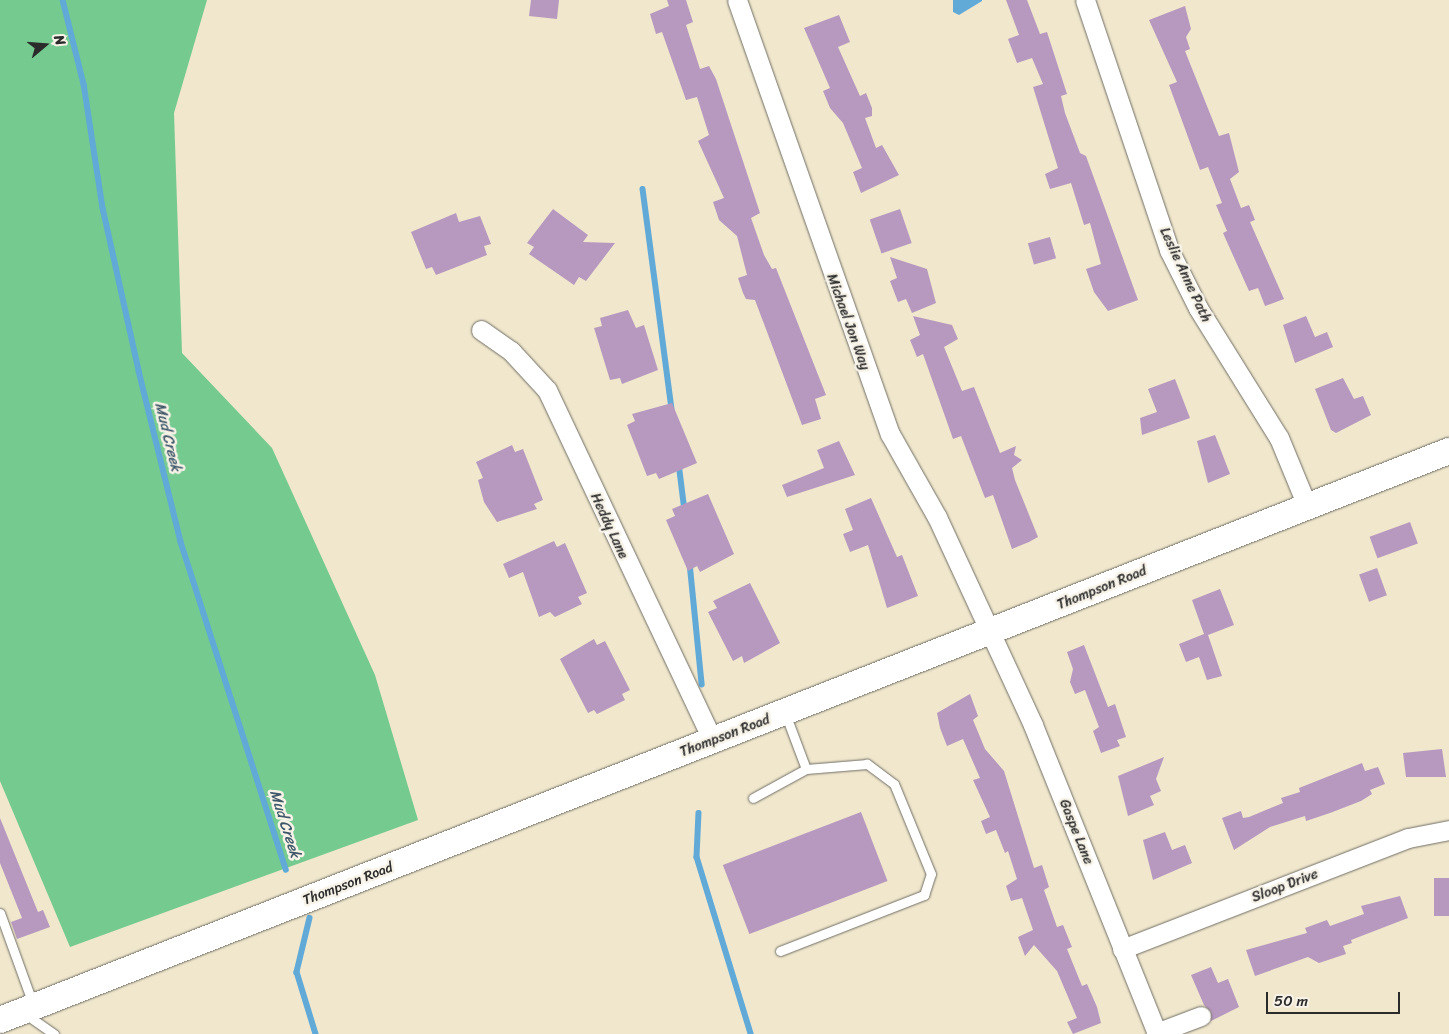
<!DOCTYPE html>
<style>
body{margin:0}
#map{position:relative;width:1449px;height:1034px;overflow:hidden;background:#f0e7cd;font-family:Sriracha,sans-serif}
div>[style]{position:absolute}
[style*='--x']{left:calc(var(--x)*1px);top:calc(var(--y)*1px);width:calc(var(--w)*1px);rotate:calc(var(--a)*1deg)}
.green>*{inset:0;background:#74ca8f}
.water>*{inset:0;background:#61aad8}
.stream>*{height:5.5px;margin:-2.75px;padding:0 2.75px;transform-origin:2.75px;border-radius:2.75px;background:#61aad8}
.building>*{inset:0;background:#b799bf;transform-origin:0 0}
.roads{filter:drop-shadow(0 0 1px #706d64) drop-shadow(0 0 1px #706d64)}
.lane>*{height:9px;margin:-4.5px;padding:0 4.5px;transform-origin:4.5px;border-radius:4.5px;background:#fff}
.street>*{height:19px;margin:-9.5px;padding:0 9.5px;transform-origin:9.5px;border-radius:9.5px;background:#fff}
.secondary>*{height:26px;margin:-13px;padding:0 13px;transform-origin:13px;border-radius:13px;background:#fff}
span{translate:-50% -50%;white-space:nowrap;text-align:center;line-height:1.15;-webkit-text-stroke:5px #f7f3e8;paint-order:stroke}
.street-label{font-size:14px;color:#2b2b2b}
.water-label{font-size:15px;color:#3e5768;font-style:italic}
.north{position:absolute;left:20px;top:20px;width:50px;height:50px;-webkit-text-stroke:4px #f7f3e8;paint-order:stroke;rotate:72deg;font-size:14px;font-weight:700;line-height:20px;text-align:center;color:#2b2b2b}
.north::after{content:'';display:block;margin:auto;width:18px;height:22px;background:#2b2b2b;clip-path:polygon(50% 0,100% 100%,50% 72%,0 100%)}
.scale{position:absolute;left:1266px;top:992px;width:134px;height:22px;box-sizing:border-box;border:2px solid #2b2b2b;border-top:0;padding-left:6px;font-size:15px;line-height:18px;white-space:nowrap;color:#2b2b2b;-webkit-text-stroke:4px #f7f3e8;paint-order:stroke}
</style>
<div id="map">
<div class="green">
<div style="clip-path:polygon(0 0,207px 0,174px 113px,182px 353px,272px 448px,375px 675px,418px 820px,70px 947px,0 781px)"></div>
</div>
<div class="water">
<div style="clip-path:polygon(953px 0,982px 0,982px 1px,959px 15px,953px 12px)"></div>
</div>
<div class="stream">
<div style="--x:63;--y:0;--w:87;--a:76"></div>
<div style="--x:84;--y:84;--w:125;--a:81.3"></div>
<div style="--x:103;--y:208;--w:167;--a:77.5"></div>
<div style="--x:139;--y:371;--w:176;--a:76.2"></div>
<div style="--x:181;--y:542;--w:344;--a:72.2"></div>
<div style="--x:643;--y:189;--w:222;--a:82.5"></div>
<div style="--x:679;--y:463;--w:48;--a:82.9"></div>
<div style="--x:690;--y:563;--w:122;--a:84.3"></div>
<div style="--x:699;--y:813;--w:44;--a:92.6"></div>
<div style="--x:697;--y:857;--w:185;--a:73"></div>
<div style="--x:310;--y:918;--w:56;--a:103.5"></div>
<div style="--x:297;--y:972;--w:65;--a:73"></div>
</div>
<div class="building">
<div style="clip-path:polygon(531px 0,559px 0,557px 19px,529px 16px)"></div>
<div style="clip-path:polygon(667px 0,686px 0,693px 22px,686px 25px,700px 69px,709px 66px,716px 79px,760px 213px,751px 218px,764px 255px,772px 269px,776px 268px,826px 395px,815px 399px,821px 419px,802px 425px,755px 300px,746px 299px,743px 293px,738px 278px,747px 275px,737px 236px,719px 220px,713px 202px,724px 198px,698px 141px,709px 135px,697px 97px,686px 100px,662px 32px,656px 34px,650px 14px,669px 6px)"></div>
<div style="clip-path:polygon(1006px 0,1027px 0,1040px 34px,1047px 32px,1067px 94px,1061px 96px,1065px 113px,1080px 153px,1086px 156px,1138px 300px,1108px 311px,1094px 292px,1086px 269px,1101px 264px,1090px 223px,1084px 225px,1071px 183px,1050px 189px,1045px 174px,1058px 168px,1033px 87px,1043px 84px,1032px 58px,1017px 63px,1008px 39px,1019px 35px)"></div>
<div style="clip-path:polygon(1185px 6px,1191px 29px,1186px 37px,1190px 49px,1185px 51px,1219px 136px,1229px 133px,1239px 172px,1230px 179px,1241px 208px,1249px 205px,1255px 220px,1250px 222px,1284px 299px,1265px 306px,1258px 288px,1249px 291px,1223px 233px,1227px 231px,1216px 205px,1222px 203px,1208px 167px,1200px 170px,1169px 85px,1177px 82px,1149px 20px)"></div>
<div style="clip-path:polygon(839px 15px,850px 42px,838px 47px,860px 96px,866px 93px,872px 108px,872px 116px,865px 118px,876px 148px,882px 145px,899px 175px,861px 193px,853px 172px,862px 168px,843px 123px,830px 108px,823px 91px,830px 88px,804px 28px)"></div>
<div style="clip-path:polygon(553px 209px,588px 235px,583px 242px,615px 243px,586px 281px,579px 277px,574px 285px,529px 254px,534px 247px,527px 243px)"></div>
<div style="left:900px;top:209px;width:36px;height:32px;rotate:71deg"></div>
<div style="clip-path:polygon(456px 213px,459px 222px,480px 216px,491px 244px,484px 246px,487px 255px,436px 275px,432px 267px,426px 269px,411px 232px)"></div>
<div style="left:1050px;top:237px;width:22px;height:23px;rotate:74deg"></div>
<div style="clip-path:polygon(890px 257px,927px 269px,936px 303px,912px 313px,906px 299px,898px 302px,890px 281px,897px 278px)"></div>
<div style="clip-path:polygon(628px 310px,636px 328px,644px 325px,658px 370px,622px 384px,620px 378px,610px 380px,594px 328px,602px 326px,600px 318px)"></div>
<div style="clip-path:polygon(913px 316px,952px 325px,958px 339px,944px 347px,962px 391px,974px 387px,1000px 453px,1016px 446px,1014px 455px,1022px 460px,1012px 468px,1015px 480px,1038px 537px,1029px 542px,1012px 549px,993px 495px,985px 498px,961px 436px,953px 439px,923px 354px,917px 357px,910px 340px,920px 335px)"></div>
<div style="clip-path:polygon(1306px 316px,1315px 337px,1327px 332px,1333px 347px,1295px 363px,1283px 325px)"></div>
<div style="clip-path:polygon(1343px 378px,1354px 399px,1363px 396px,1371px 415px,1336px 433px,1331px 430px,1315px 389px)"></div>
<div style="clip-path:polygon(1175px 379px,1190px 418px,1142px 435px,1140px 418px,1157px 412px,1148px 389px)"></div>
<div style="clip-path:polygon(672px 403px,697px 463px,659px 479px,656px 473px,647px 476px,627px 425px,635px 421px,632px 414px)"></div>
<div style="clip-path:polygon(1215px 435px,1230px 474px,1208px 483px,1197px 441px)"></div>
<div style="clip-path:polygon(839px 441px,855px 475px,787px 497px,782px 485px,824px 468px,817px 450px)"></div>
<div style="clip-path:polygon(512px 445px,515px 452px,523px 449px,543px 500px,534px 504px,537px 509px,497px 522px,484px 502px,478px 480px,483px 478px,476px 462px)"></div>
<div style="clip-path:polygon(708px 494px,734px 554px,700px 572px,697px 566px,688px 571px,666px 520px,675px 516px,672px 509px)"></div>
<div style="clip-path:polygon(871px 498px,897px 557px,902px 555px,918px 596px,887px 608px,868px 545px,850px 552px,843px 534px,853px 530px,845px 509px)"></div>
<div style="left:1410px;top:522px;width:23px;height:43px;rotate:70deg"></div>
<div style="clip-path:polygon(554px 541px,557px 547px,565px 543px,587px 593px,578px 597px,582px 604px,555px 617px,550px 612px,539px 617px,523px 572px,509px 578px,503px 564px)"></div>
<div style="left:1377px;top:568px;width:29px;height:19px;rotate:70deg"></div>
<div style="clip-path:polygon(750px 583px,780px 643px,744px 663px,742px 656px,733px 661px,708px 612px,717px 608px,713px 601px)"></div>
<div style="clip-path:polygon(1220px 589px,1234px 625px,1208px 635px,1222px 676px,1207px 680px,1199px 657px,1186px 662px,1179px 644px,1204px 634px,1192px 600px)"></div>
<div style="clip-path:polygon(594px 639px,597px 645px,605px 641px,630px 690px,622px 694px,625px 700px,597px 714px,594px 710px,588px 713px,560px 659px)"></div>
<div style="clip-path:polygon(1084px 645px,1108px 707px,1115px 704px,1126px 737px,1117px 740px,1120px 746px,1101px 753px,1093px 731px,1099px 727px,1085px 690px,1075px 694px,1070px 682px,1073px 669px,1067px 652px)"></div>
<div style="clip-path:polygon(970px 694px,978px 716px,973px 720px,985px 749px,1004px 771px,1034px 868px,1042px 865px,1049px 887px,1044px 890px,1057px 927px,1063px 925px,1072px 947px,1067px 949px,1082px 986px,1087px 984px,1097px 1007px,1101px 1023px,1073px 1034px,1067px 1022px,1077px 1018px,1057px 971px,1034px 945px,1025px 956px,1018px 937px,1033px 930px,1022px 898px,1011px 901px,1006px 886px,1017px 879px,1008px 851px,1005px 853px,996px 830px,986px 834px,981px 821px,990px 817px,973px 780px,980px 778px,963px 739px,947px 746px,940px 728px,937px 713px)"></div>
<div style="clip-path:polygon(1442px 749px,1446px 777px,1406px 777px,1403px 753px)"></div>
<div style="clip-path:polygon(1164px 757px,1156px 779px,1161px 791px,1150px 796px,1154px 805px,1128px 816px,1118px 776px)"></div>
<div style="clip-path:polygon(1362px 763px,1365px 771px,1378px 767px,1385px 784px,1370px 790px,1372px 794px,1361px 801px,1330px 813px,1306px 821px,1305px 816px,1270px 827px,1234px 850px,1222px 818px,1241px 811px,1243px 818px,1249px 817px,1283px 803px,1281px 798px,1300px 792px,1299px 788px)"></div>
<div style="left:861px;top:812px;width:74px;height:148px;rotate:69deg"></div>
<div style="clip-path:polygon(0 818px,38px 912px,43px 910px,50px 927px,17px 939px,11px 922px,22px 918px,0 863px)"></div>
<div style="clip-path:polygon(1165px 832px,1172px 850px,1185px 845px,1192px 863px,1153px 880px,1143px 840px)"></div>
<div style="left:1434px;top:878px;width:15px;height:38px"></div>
<div style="clip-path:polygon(1400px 896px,1408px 918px,1351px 940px,1352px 943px,1343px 946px,1346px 954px,1319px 963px,1308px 957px,1255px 976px,1246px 950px,1307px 933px,1305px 928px,1327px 920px,1330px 926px,1364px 914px,1361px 906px)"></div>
<div style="clip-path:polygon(1211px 967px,1218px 983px,1228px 979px,1239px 1007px,1211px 1021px,1211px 1012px,1204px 1005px,1191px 975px)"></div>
</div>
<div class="roads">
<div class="lane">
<div style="--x:753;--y:798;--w:60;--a:-28.7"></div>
<div style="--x:0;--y:913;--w:97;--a:70.1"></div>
<div style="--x:780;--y:951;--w:155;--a:-21.3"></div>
<div style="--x:924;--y:895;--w:22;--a:-72"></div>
<div style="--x:931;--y:874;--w:97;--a:-112.3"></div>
<div style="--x:894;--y:784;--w:34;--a:-143"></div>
<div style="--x:867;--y:764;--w:61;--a:175.3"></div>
<div style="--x:806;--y:769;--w:60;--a:-110.6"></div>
<div style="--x:24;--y:1013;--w:37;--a:35"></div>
</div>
<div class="street">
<div style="--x:737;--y:0;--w:460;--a:70.6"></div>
<div style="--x:890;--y:434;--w:95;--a:60.5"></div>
<div style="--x:937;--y:517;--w:229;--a:65.2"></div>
<div style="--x:1033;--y:725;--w:333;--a:68.1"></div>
<div style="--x:1085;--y:0;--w:264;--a:71.4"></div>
<div style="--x:1169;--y:250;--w:65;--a:63.4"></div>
<div style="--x:1198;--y:308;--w:153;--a:58.1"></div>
<div style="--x:1279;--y:438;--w:74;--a:67.6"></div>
<div style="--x:481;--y:330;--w:37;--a:35"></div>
<div style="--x:511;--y:351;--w:53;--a:47.3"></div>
<div style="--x:547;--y:390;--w:388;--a:64.7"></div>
<div style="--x:1122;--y:949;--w:307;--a:-21.2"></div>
<div style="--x:1408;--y:838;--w:42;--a:-11"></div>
<div style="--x:1156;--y:1033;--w:48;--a:-20.7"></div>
</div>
<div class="secondary">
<div style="--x:0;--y:1020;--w:1557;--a:-21.44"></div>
</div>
</div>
<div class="street-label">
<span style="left:1185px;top:275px;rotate:65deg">Leslie Anne Path</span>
<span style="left:848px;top:322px;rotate:70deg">Michael Jon Way</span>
<span style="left:609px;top:526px;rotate:65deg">Heddy Lane</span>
<span style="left:1102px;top:588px;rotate:-22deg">Thompson Road</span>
<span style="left:725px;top:736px;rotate:-21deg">Thompson Road</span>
<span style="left:1076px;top:832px;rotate:68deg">Gaspe Lane</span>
<span style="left:348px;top:884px;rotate:-21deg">Thompson Road</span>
<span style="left:1285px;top:886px;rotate:-21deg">Sloop Drive</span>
</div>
<div class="water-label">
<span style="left:168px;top:437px;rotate:76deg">Mud Creek</span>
<span style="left:285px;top:824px;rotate:72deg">Mud Creek</span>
</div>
<div class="north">N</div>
<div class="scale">50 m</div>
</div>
